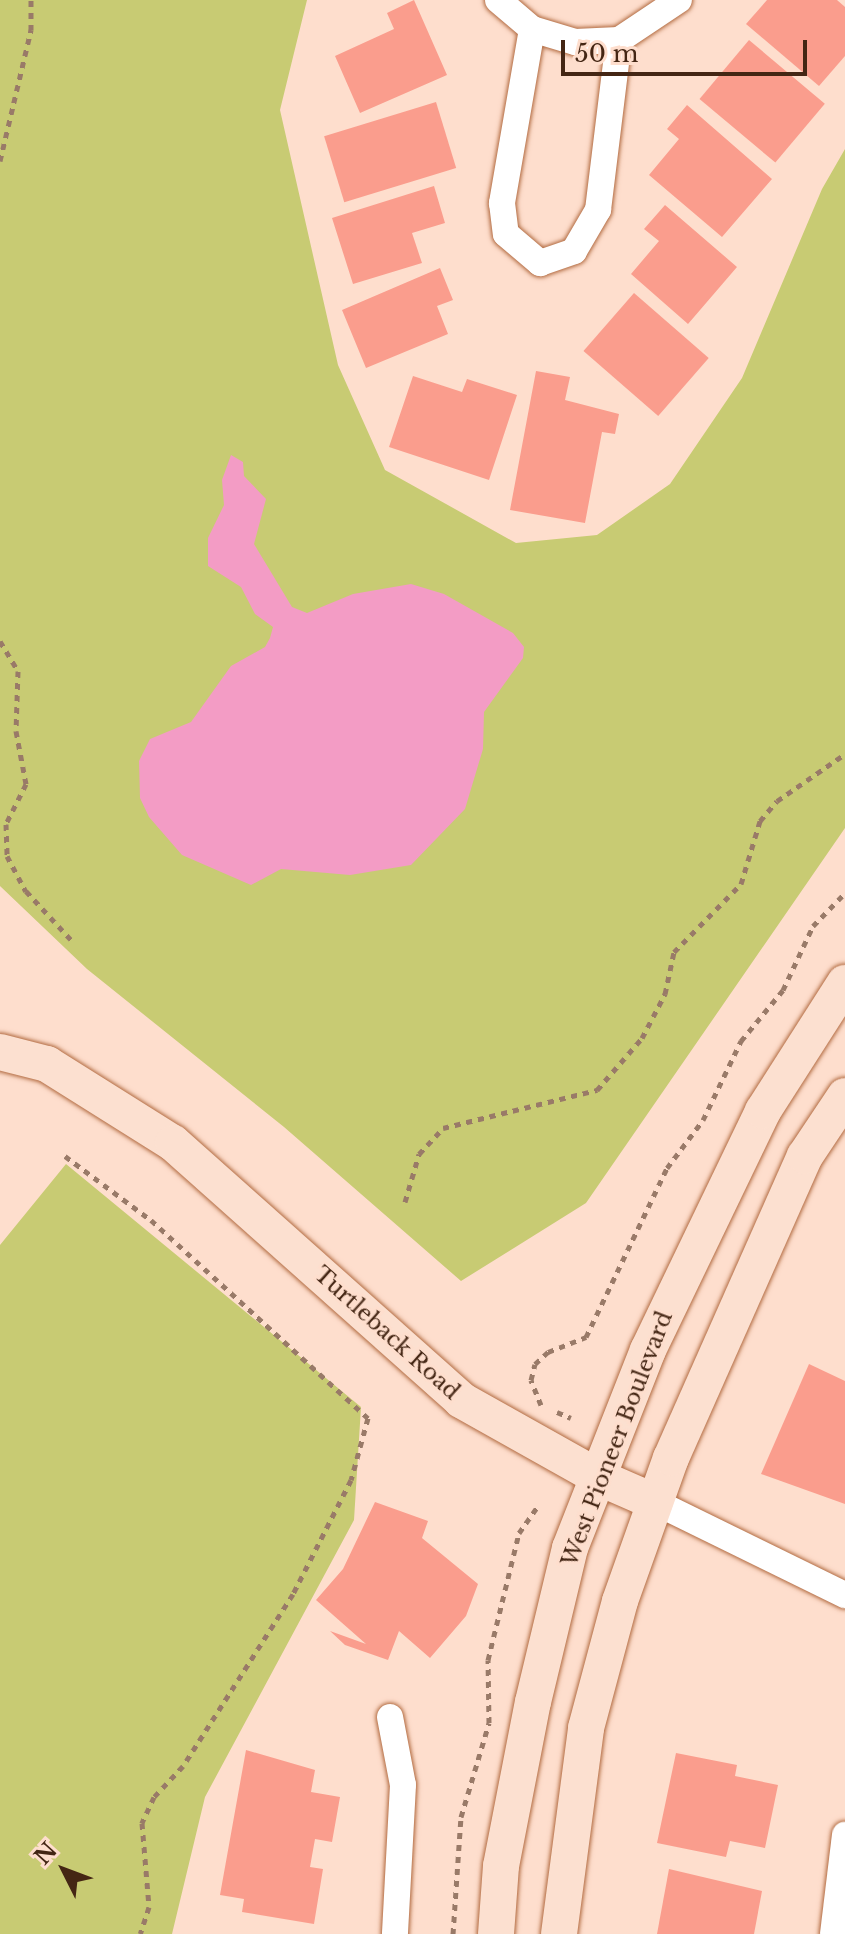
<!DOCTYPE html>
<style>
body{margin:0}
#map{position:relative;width:845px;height:1934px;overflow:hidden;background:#fedecd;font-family:"Libre Baskerville",serif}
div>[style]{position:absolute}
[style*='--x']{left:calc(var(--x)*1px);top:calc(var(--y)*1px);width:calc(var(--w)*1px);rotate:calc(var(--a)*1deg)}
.green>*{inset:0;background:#c8cb73}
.water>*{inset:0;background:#f39cc5}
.building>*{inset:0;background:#fa9d8d;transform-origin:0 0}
.path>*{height:5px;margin-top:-2.5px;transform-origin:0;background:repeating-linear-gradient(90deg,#997a68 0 6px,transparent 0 12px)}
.roads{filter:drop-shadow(0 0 2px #b26b41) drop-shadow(0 0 2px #b26b41)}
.street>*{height:26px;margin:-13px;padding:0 13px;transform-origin:13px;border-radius:13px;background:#fff}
.secondary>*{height:36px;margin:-18px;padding:0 18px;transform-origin:18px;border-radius:18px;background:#fce0d0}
span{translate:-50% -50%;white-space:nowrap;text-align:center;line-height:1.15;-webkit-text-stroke:6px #fedecd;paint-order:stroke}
.street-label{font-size:22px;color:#442614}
.north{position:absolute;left:24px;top:1830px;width:80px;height:80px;-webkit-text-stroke:6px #fedecd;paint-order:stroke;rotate:312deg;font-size:22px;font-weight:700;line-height:32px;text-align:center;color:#442614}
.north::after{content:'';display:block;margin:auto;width:28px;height:36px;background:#442614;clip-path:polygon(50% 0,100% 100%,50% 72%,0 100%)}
.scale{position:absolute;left:561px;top:40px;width:246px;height:36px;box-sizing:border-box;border:4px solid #442614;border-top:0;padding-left:10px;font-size:24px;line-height:28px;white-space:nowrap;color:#442614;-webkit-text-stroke:6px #fedecd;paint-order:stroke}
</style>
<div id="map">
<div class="green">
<div style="clip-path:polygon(0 0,307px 0,280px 110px,338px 365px,385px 470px,516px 543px,597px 535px,670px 484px,742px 378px,822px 189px,845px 149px,845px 828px,586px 1203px,461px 1281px,284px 1127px,87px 969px,0 886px)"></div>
<div style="clip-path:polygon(66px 1164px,361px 1407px,354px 1520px,205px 1797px,172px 1934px,0 1934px,0 1245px)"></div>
</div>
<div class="water">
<div style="clip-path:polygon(231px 455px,243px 462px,244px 476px,266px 499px,254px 544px,292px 607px,307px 613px,353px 594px,411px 584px,444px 594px,513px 633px,524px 647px,523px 658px,484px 712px,483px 749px,465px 809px,411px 865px,350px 875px,281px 869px,251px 885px,182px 855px,149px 817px,140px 798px,139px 761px,150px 739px,191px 722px,231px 666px,265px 647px,270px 638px,273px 627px,255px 614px,241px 587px,208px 566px,208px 538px,224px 505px,222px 480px)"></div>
</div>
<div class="building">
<div style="clip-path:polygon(414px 0,447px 75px,360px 113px,335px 56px,394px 29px,387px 13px)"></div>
<div style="clip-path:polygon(767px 0,837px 0,845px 7px,845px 56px,819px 86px,746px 24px)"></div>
<div style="left:749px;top:40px;width:99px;height:77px;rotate:40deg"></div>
<div style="left:436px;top:102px;width:69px;height:117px;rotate:73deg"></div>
<div style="clip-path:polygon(687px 105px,772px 179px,722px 237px,649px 175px,679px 139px,667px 129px)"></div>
<div style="clip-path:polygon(434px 186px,445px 223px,412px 233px,422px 263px,353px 284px,332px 218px)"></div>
<div style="clip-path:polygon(665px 205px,737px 267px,688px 324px,631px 274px,659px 241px,644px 229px)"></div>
<div style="clip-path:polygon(440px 268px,453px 300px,437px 306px,448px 334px,366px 368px,342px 310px)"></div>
<div style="left:634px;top:293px;width:99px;height:77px;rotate:41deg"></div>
<div style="clip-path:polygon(536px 371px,570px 377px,565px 400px,619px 414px,615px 434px,602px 432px,585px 523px,510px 510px)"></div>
<div style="clip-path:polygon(413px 376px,462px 392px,467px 379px,517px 395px,489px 480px,389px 447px)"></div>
<div style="clip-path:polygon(809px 1364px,845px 1381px,845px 1504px,761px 1474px)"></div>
<div style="clip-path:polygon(375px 1502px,428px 1521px,422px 1538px,478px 1584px,466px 1616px,430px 1658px,399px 1631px,388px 1660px,345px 1645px,330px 1631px,366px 1644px,316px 1600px,343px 1569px)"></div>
<div style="clip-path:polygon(246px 1750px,315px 1770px,311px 1792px,340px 1797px,332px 1842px,315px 1839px,310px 1867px,323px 1869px,314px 1924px,242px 1912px,244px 1899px,220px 1895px)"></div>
<div style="clip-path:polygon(676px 1753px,737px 1765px,735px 1776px,778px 1785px,765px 1848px,730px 1841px,726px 1857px,657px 1843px)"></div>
<div style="clip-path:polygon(669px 1869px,762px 1891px,754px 1934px,657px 1934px)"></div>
</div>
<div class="path">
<div style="--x:0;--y:161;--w:135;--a:-76.7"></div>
<div style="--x:31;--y:30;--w:30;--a:-90"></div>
<div style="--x:0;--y:641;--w:35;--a:59"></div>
<div style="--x:18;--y:671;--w:60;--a:91.9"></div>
<div style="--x:16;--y:731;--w:54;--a:79.3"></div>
<div style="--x:26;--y:784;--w:45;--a:116.6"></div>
<div style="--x:6;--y:824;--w:32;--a:88"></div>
<div style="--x:7;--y:856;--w:40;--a:62"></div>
<div style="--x:26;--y:891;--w:71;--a:47.3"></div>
<div style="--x:65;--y:1156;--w:107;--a:36.7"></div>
<div style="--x:151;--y:1220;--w:294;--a:42.4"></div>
<div style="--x:368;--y:1418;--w:64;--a:105.3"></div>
<div style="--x:351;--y:1480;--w:128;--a:117"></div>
<div style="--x:293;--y:1594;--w:204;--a:122.6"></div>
<div style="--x:183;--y:1766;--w:42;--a:133.1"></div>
<div style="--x:154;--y:1797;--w:29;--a:115"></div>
<div style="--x:142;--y:1823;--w:84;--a:85.2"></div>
<div style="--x:149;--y:1907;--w:28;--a:108"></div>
<div style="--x:405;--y:1202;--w:50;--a:-73.7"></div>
<div style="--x:419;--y:1154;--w:35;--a:-47"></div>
<div style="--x:443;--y:1128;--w:159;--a:-13.9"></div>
<div style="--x:597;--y:1090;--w:69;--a:-49.1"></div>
<div style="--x:642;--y:1038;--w:50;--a:-62.4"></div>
<div style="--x:665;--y:994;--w:43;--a:-77.9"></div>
<div style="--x:674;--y:952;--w:95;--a:-45.4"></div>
<div style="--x:741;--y:884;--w:66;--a:-73.2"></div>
<div style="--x:760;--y:821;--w:26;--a:-50"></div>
<div style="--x:777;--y:801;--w:83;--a:-34.7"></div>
<div style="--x:541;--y:1405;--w:27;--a:-112"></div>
<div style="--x:531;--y:1380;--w:16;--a:-76"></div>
<div style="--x:535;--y:1364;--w:18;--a:-43"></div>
<div style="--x:548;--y:1352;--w:41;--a:-21.5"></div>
<div style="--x:586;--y:1337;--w:187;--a:-64.4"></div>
<div style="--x:667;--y:1168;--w:60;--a:-53.1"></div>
<div style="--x:703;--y:1120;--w:88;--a:-64.3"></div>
<div style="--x:741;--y:1041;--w:66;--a:-50.5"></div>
<div style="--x:783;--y:990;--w:71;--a:-64.9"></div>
<div style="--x:813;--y:926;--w:46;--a:-45.9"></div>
<div style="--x:557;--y:1412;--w:15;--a:23"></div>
<div style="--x:453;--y:1934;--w:117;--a:-86.1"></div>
<div style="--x:461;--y:1817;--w:98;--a:-73.4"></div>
<div style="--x:489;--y:1723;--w:63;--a:-90.9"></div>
<div style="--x:488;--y:1660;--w:131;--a:-76.3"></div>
<div style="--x:519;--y:1533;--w:35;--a:-55"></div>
</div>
<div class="roads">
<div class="street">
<div style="--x:498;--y:0;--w:45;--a:40.5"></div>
<div style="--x:532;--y:29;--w:45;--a:16.8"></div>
<div style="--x:575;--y:42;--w:44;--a:-2.6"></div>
<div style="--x:619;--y:40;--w:72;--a:-33.7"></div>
<div style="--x:532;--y:29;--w:177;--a:99.8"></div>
<div style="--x:502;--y:203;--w:31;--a:83"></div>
<div style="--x:506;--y:234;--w:45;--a:40.5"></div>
<div style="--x:540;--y:263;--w:36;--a:-19"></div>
<div style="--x:574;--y:251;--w:48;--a:-59.7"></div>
<div style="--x:598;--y:210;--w:171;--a:-83"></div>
<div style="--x:655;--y:1502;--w:212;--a:26.1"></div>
<div style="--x:390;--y:1717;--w:69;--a:79.2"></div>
<div style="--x:403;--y:1785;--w:149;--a:93.1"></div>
<div style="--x:833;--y:1934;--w:100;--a:-83.1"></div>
</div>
<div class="secondary">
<div style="--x:0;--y:1052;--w:49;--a:14.3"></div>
<div style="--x:47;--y:1064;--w:149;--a:32.1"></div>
<div style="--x:173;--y:1143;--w:386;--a:41.7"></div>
<div style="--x:461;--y:1400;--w:159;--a:29.3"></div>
<div style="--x:600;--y:1478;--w:60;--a:23.6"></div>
<div style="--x:496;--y:1934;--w:68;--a:-85.8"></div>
<div style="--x:501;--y:1866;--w:167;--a:-79"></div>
<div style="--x:533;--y:1702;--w:158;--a:-76.5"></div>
<div style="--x:570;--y:1548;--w:213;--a:-68.5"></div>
<div style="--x:648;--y:1350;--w:265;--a:-64.3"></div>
<div style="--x:763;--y:1111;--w:152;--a:-57.4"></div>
<div style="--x:559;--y:1934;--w:208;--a:-82.5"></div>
<div style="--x:586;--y:1728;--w:131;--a:-75"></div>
<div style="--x:620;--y:1601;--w:152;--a:-70.4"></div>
<div style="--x:671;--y:1458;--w:330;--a:-66.1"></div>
<div style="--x:805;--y:1156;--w:72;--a:-56.3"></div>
</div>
</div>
<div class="street-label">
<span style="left:387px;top:1333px;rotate:42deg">Turtleback Road</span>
<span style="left:617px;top:1439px;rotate:-69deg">West Pioneer Boulevard</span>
</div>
<div class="north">N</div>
<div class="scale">50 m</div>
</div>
